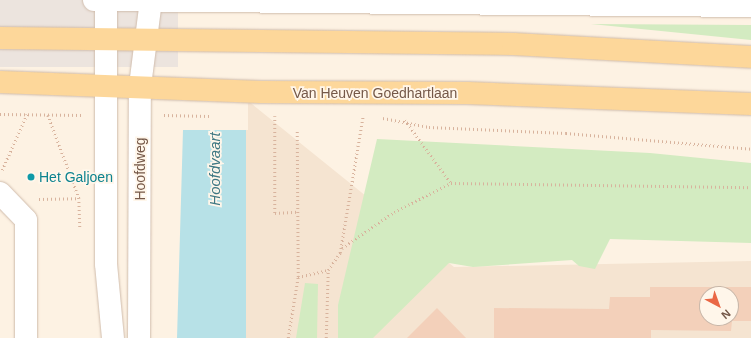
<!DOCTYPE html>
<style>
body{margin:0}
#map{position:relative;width:751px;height:338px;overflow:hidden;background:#fdf2e3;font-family:Arial,sans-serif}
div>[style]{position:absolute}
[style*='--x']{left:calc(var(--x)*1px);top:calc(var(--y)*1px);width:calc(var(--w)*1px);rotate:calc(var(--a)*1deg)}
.residential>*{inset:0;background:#f5e4d1}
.industrial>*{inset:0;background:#ece4de;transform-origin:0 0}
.green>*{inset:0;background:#d3ebc1}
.water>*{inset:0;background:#b7e1e7}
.pier>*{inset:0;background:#fdf2e3;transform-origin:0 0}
.building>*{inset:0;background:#f3d0ba}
.path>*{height:2.5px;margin-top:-1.25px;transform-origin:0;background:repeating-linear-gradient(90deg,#d8b39d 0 1px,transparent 0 4px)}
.roads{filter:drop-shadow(0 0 1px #d0bcac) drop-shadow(0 0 1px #d0bcac)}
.minor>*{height:22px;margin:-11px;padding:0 11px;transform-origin:11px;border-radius:11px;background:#fff}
.major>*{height:22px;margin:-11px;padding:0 11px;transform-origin:11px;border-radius:11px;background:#fdd79a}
.dots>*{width:11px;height:11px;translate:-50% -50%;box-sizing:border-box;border:2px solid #fff6ea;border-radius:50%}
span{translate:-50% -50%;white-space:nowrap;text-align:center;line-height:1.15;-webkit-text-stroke:3.5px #fff6ea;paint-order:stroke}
.street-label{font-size:14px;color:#755848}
.culture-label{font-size:14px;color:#0d838f}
.left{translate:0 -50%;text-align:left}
.water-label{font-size:15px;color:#3f7883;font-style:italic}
.north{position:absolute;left:699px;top:286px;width:40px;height:40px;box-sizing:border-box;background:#fff6ea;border:1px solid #c8b7a9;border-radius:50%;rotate:139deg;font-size:11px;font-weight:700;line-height:16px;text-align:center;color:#755848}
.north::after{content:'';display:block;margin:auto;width:14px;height:18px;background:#ea6745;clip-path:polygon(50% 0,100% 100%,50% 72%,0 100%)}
</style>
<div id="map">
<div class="residential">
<div style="clip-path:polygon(evenodd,211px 71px,454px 267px,751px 261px,751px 338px,209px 338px,211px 71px,707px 294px,731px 294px,731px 318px,707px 318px,707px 294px)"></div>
</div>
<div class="industrial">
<div style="left:0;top:0;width:211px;height:67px"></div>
</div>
<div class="green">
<div style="clip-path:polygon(591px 24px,751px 25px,751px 40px)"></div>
<div style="clip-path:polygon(377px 139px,650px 153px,751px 163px,751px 243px,610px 239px,595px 269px,579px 266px,572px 260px,473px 267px,449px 263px,373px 338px,338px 338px,338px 305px)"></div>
<div style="clip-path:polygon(305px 283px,318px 284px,317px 338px,296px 338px)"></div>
</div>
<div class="water">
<div style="clip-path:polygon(180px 0,246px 0,246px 338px,177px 338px,183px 130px)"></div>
</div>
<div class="pier">
<div style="left:178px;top:0;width:70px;height:130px"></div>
</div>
<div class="building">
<div style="clip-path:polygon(evenodd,650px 287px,751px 287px,751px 321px,732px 321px,731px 331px,651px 330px,651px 338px,494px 338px,494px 308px,609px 309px,610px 297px,650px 297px,650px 287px,707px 294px,731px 294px,731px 318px,707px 318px,707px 294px)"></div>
<div style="clip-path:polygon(437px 308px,466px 338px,407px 338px)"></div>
</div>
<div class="path">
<div style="--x:0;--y:114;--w:83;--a:0.7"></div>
<div style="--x:48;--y:115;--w:89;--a:69.5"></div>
<div style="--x:79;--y:198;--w:29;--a:88"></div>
<div style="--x:164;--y:115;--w:45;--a:1.3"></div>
<div style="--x:275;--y:116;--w:97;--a:90"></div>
<div style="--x:275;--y:213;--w:22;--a:-3"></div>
<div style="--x:383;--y:118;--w:47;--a:11.1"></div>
<div style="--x:429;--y:127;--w:137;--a:2.5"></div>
<div style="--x:566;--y:133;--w:186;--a:4.9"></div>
<div style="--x:405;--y:120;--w:78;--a:53.9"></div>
<div style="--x:451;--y:183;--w:300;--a:0.8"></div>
<div style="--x:2;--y:170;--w:61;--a:-65.9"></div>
<div style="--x:39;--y:199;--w:39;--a:-1"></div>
<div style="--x:342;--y:248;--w:63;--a:-34.7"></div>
<div style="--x:394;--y:212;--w:64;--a:-27"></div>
<div style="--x:298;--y:277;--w:31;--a:-13"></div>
<div style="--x:328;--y:270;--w:21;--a:-55"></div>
<div style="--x:340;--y:253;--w:139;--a:-80.5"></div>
<div style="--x:288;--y:338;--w:62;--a:-80.7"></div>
<div style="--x:298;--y:277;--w:146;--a:-90.4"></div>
<div style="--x:326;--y:338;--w:68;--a:-88.3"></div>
</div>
<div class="roads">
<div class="minor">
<div style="--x:94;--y:0;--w:657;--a:0.52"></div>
<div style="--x:106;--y:0;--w:264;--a:90"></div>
<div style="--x:106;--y:264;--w:74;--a:84.6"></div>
<div style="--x:0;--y:193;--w:37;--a:46"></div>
<div style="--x:26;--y:220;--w:118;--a:90"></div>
<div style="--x:139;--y:338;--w:252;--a:-89.8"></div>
<div style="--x:140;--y:86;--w:87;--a:-82.7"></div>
</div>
<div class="major">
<div style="--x:0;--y:38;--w:513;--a:0.67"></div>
<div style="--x:513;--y:44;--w:238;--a:3.1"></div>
<div style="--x:0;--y:82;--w:261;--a:2.2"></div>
<div style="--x:261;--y:92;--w:206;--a:0.3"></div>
<div style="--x:467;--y:93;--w:284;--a:2.2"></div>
</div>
</div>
<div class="dots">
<div style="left:31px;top:177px;background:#0f9aa8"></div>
</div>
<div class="street-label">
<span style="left:375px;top:93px">Van Heuven Goedhartlaan</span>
<span style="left:140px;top:169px;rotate:-90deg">Hoofdweg</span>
</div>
<div class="culture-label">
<span class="left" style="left:39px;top:177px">Het Galjoen</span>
</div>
<div class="water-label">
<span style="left:215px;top:169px;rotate:-90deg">Hoofdvaart</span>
</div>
<div class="north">N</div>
</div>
